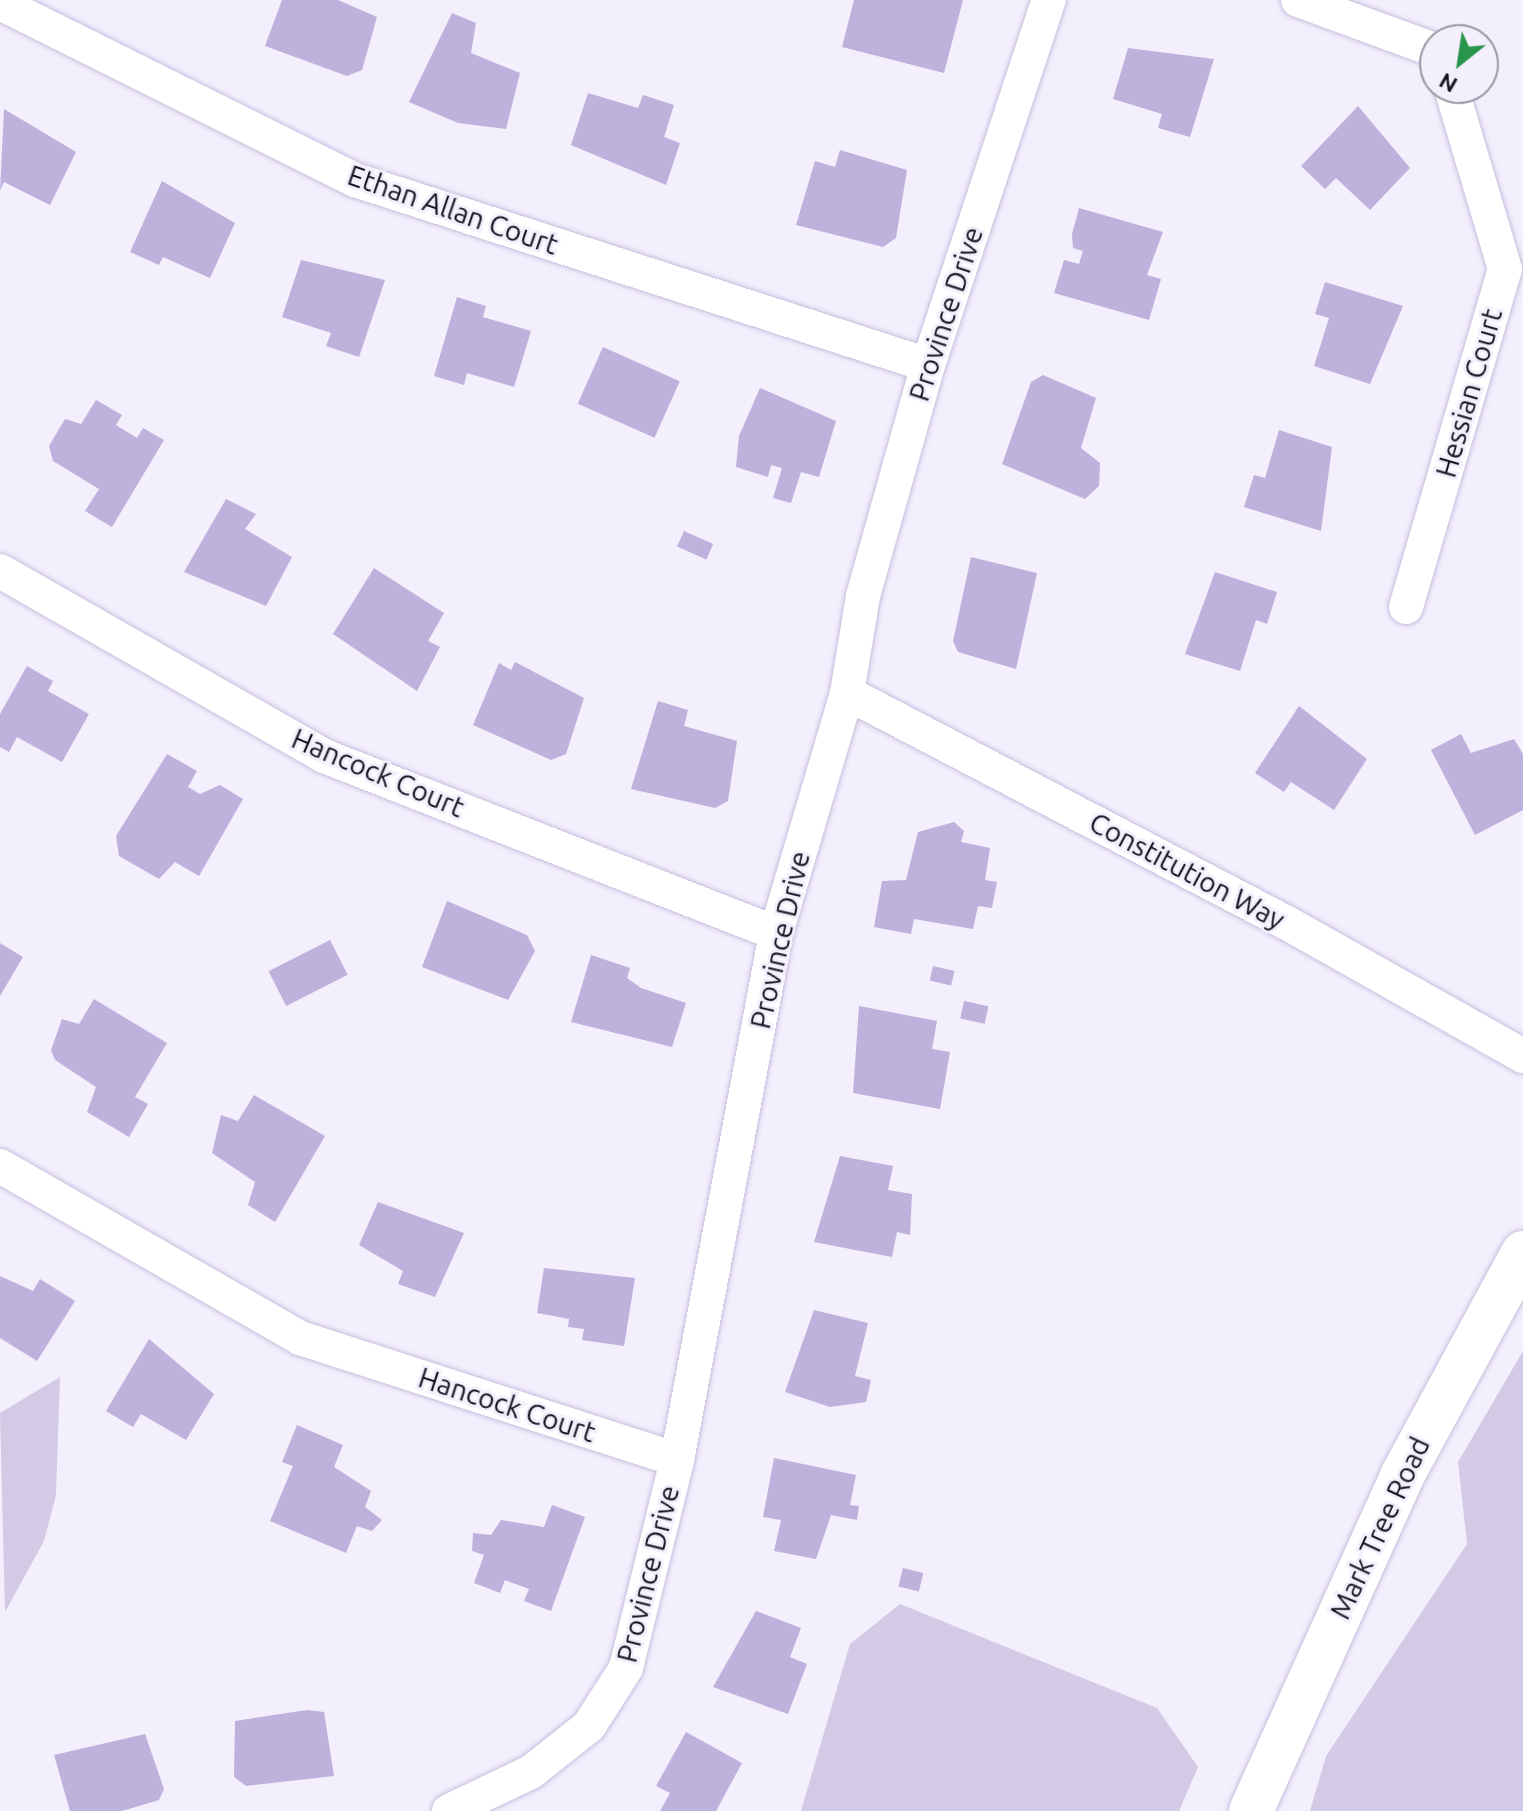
<!DOCTYPE html>
<style>
body{margin:0}
#map{position:relative;width:1523px;height:1811px;overflow:hidden;background:#f3effd;font-family:Ubuntu,sans-serif}
div>[style]{position:absolute}
[style*='--x']{left:calc(var(--x)*1px);top:calc(var(--y)*1px);width:calc(var(--w)*1px);rotate:calc(var(--a)*1deg)}
.green>*{inset:0;background:#d3cbe6}
.building>*{inset:0;background:#beb1db;transform-origin:0 0}
.roads{filter:drop-shadow(0 0 2px #c8bdde) drop-shadow(0 0 2px #c8bdde)}
.street>*{height:34px;margin:-17px;padding:0 17px;transform-origin:17px;border-radius:17px;background:#fff}
.secondary>*{height:44px;margin:-22px;padding:0 22px;transform-origin:22px;border-radius:22px;background:#fff}
span{translate:-50% -50%;white-space:nowrap;text-align:center;line-height:1.15;-webkit-text-stroke:6px #f3effd;paint-order:stroke}
.street-label{font-size:28px;color:#18141f}
.north{position:absolute;left:1419px;top:24px;width:80px;height:80px;box-sizing:border-box;background:#f3effd;border:2px solid #9b97a4;border-radius:50%;rotate:210deg;font-size:22px;font-weight:700;line-height:32px;text-align:center;color:#18141f}
.north::after{content:'';display:block;margin:auto;width:28px;height:36px;background:#29944c;clip-path:polygon(50% 0,100% 100%,50% 72%,0 100%)}
</style>
<div id="map">
<div class="green">
<div style="clip-path:polygon(1523px 1351px,1523px 1811px,1310px 1811px,1326px 1756px,1467px 1544px,1458px 1462px)"></div>
<div style="clip-path:polygon(60px 1377px,56px 1495px,44px 1541px,5px 1612px,0 1413px)"></div>
<div style="clip-path:polygon(900px 1604px,1157px 1708px,1198px 1767px,1179px 1811px,801px 1811px,850px 1644px)"></div>
</div>
<div class="building">
<div style="clip-path:polygon(282px 0,338px 0,377px 17px,362px 70px,347px 76px,265px 46px)"></div>
<div style="clip-path:polygon(854px 0,963px 0,944px 73px,842px 47px)"></div>
<div style="clip-path:polygon(452px 13px,476px 23px,471px 53px,520px 73px,506px 129px,458px 123px,409px 102px)"></div>
<div style="clip-path:polygon(1128px 48px,1214px 59px,1190px 137px,1158px 128px,1162px 114px,1113px 99px)"></div>
<div style="clip-path:polygon(588px 93px,638px 108px,643px 95px,674px 105px,664px 137px,680px 143px,666px 185px,571px 145px)"></div>
<div style="clip-path:polygon(1358px 106px,1410px 168px,1370px 210px,1336px 178px,1325px 189px,1301px 166px)"></div>
<div style="clip-path:polygon(4px 109px,76px 152px,50px 205px,4px 182px,0 191px)"></div>
<div style="clip-path:polygon(840px 150px,907px 170px,896px 238px,883px 247px,796px 225px,815px 161px,835px 167px)"></div>
<div style="clip-path:polygon(162px 181px,235px 223px,210px 278px,163px 257px,159px 265px,130px 252px)"></div>
<div style="clip-path:polygon(1079px 208px,1163px 232px,1147px 275px,1161px 279px,1149px 320px,1054px 293px,1064px 260px,1079px 264px,1083px 251px,1073px 248px,1072px 234px)"></div>
<div style="clip-path:polygon(301px 260px,385px 280px,359px 357px,326px 346px,331px 333px,282px 317px)"></div>
<div style="clip-path:polygon(1325px 282px,1403px 306px,1370px 384px,1314px 366px,1329px 318px,1315px 314px)"></div>
<div style="clip-path:polygon(457px 297px,486px 306px,483px 317px,531px 331px,514px 387px,467px 373px,464px 385px,434px 376px)"></div>
<div style="left:603px;top:347px;width:84px;height:62px;rotate:24deg"></div>
<div style="clip-path:polygon(1043px 375px,1096px 398px,1081px 448px,1100px 463px,1099px 486px,1085px 499px,1002px 464px,1031px 382px)"></div>
<div style="clip-path:polygon(760px 388px,836px 421px,819px 477px,801px 472px,791px 503px,773px 498px,782px 468px,771px 465px,768px 477px,736px 467px,739px 436px)"></div>
<div style="clip-path:polygon(96px 400px,122px 415px,116px 425px,137px 438px,143px 428px,164px 440px,112px 527px,85px 511px,99px 489px,53px 461px,49px 446px,65px 419px,81px 424px)"></div>
<div style="clip-path:polygon(1279px 430px,1332px 447px,1321px 531px,1244px 507px,1254px 475px,1265px 478px)"></div>
<div style="clip-path:polygon(226px 499px,256px 514px,245px 529px,292px 557px,266px 606px,184px 572px)"></div>
<div style="left:684px;top:531px;width:32px;height:17px;rotate:24deg"></div>
<div style="clip-path:polygon(971px 557px,1037px 573px,1016px 669px,958px 652px,953px 641px)"></div>
<div style="clip-path:polygon(374px 568px,444px 613px,428px 641px,440px 647px,417px 691px,333px 634px)"></div>
<div style="clip-path:polygon(1215px 572px,1277px 592px,1267px 624px,1256px 620px,1240px 671px,1185px 654px)"></div>
<div style="clip-path:polygon(515px 662px,584px 698px,566px 754px,551px 760px,473px 725px,499px 663px,511px 670px)"></div>
<div style="clip-path:polygon(27px 666px,53px 681px,48px 691px,89px 714px,62px 762px,17px 737px,9px 752px,0 747px,0 714px)"></div>
<div style="clip-path:polygon(658px 701px,688px 710px,684px 726px,737px 741px,728px 801px,715px 808px,631px 789px)"></div>
<div style="clip-path:polygon(1299px 706px,1367px 759px,1334px 810px,1291px 782px,1284px 792px,1255px 773px)"></div>
<div style="clip-path:polygon(1461px 734px,1471px 753px,1514px 739px,1523px 754px,1523px 810px,1475px 835px,1431px 750px)"></div>
<div style="clip-path:polygon(167px 754px,197px 771px,188px 787px,200px 794px,220px 785px,243px 799px,199px 876px,175px 862px,159px 879px,119px 856px,116px 836px)"></div>
<div style="clip-path:polygon(954px 822px,964px 831px,961px 842px,990px 848px,985px 880px,997px 882px,992px 908px,978px 906px,973px 929px,914px 919px,911px 934px,874px 927px,882px 881px,906px 880px,918px 832px)"></div>
<div style="clip-path:polygon(447px 901px,527px 935px,535px 951px,508px 1000px,422px 967px)"></div>
<div style="left:330px;top:940px;width:39px;height:69px;rotate:63deg"></div>
<div style="clip-path:polygon(0 943px,23px 957px,0 996px)"></div>
<div style="clip-path:polygon(591px 955px,630px 968px,627px 978px,641px 988px,686px 1003px,672px 1047px,571px 1022px)"></div>
<div style="left:933px;top:966px;width:22px;height:15px;rotate:13deg"></div>
<div style="clip-path:polygon(94px 999px,167px 1043px,135px 1097px,148px 1104px,129px 1137px,87px 1112px,96px 1087px,55px 1060px,51px 1050px,62px 1019px,79px 1024px)"></div>
<div style="left:964px;top:1001px;width:25px;height:18px;rotate:12deg"></div>
<div style="clip-path:polygon(859px 1006px,937px 1021px,932px 1049px,950px 1052px,940px 1109px,853px 1093px)"></div>
<div style="clip-path:polygon(254px 1095px,325px 1136px,275px 1222px,248px 1205px,255px 1182px,212px 1153px,221px 1115px,238px 1121px)"></div>
<div style="clip-path:polygon(840px 1156px,893px 1166px,888px 1190px,912px 1194px,910px 1235px,897px 1232px,892px 1257px,814px 1242px)"></div>
<div style="clip-path:polygon(378px 1202px,464px 1233px,435px 1297px,398px 1284px,403px 1271px,359px 1245px)"></div>
<div style="clip-path:polygon(544px 1268px,635px 1278px,624px 1346px,582px 1340px,584px 1329px,568px 1327px,569px 1319px,537px 1313px)"></div>
<div style="clip-path:polygon(0 1276px,33px 1291px,40px 1279px,75px 1301px,37px 1361px,0 1338px)"></div>
<div style="clip-path:polygon(814px 1310px,868px 1323px,855px 1376px,871px 1380px,866px 1402px,830px 1407px,785px 1392px)"></div>
<div style="clip-path:polygon(149px 1339px,214px 1394px,186px 1440px,141px 1414px,133px 1427px,106px 1411px)"></div>
<div style="clip-path:polygon(297px 1425px,343px 1445px,334px 1467px,371px 1491px,365px 1507px,382px 1520px,372px 1531px,357px 1526px,346px 1553px,270px 1521px,293px 1466px,282px 1462px)"></div>
<div style="clip-path:polygon(774px 1458px,856px 1475px,850px 1505px,859px 1506px,857px 1520px,831px 1515px,816px 1559px,774px 1551px,781px 1520px,763px 1517px)"></div>
<div style="clip-path:polygon(552px 1505px,585px 1517px,551px 1611px,524px 1601px,529px 1589px,505px 1580px,500px 1593px,474px 1583px,484px 1555px,472px 1551px,473px 1533px,491px 1535px,501px 1520px,544px 1527px)"></div>
<div style="left:903px;top:1568px;width:21px;height:19px;rotate:14deg"></div>
<div style="clip-path:polygon(756px 1611px,801px 1628px,790px 1657px,807px 1664px,788px 1714px,713px 1687px)"></div>
<div style="clip-path:polygon(307px 1710px,324px 1712px,334px 1776px,246px 1786px,234px 1777px,235px 1721px)"></div>
<div style="clip-path:polygon(686px 1732px,742px 1763px,716px 1811px,660px 1811px,670px 1793px,656px 1786px)"></div>
<div style="clip-path:polygon(145px 1734px,164px 1789px,159px 1800px,122px 1811px,70px 1811px,54px 1755px)"></div>
</div>
<div class="roads">
<div class="street">
<div style="--x:1298;--y:0;--w:146;--a:20.1"></div>
<div style="--x:0;--y:3;--w:397;--a:26.5"></div>
<div style="--x:355;--y:180;--w:602;--a:17.89"></div>
<div style="--x:0;--y:571;--w:373;--a:29.7"></div>
<div style="--x:324;--y:756;--w:485;--a:21.4"></div>
<div style="--x:1406;--y:607;--w:352;--a:-73.7"></div>
<div style="--x:1505;--y:269;--w:189;--a:-106.6"></div>
<div style="--x:847;--y:693;--w:496;--a:27.6"></div>
<div style="--x:1287;--y:923;--w:271;--a:29.4"></div>
<div style="--x:0;--y:1166;--w:346;--a:29.8"></div>
<div style="--x:300;--y:1338;--w:396;--a:17.9"></div>
<div style="--x:449;--y:1811;--w:91;--a:-25.4"></div>
<div style="--x:531;--y:1772;--w:74;--a:-38.4"></div>
<div style="--x:589;--y:1726;--w:69;--a:-57.5"></div>
<div style="--x:626;--y:1668;--w:214;--a:-76.2"></div>
<div style="--x:677;--y:1460;--w:536;--a:-79.36"></div>
<div style="--x:776;--y:933;--w:250;--a:-73.5"></div>
<div style="--x:847;--y:693;--w:98;--a:-80.6"></div>
<div style="--x:863;--y:596;--w:240;--a:-74.3"></div>
<div style="--x:928;--y:365;--w:385;--a:-71.7"></div>
</div>
<div class="secondary">
<div style="--x:1251;--y:1811;--w:367;--a:-65.7"></div>
<div style="--x:1402;--y:1476;--w:254;--a:-61.5"></div>
</div>
</div>
<div class="street-label">
<span style="left:453px;top:210px;rotate:19deg">Ethan Allan Court</span>
<span style="left:946px;top:314px;rotate:-72deg">Province Drive</span>
<span style="left:1469px;top:393px;rotate:-74deg">Hessian Court</span>
<span style="left:378px;top:773px;rotate:23deg">Hancock Court</span>
<span style="left:1187px;top:871px;rotate:28deg">Constitution Way</span>
<span style="left:780px;top:940px;rotate:-77deg">Province Drive</span>
<span style="left:507px;top:1405px;rotate:18deg">Hancock Court</span>
<span style="left:1380px;top:1528px;rotate:-65deg">Mark Tree Road</span>
<span style="left:648px;top:1574px;rotate:-76deg">Province Drive</span>
</div>
<div class="north">N</div>
</div>
